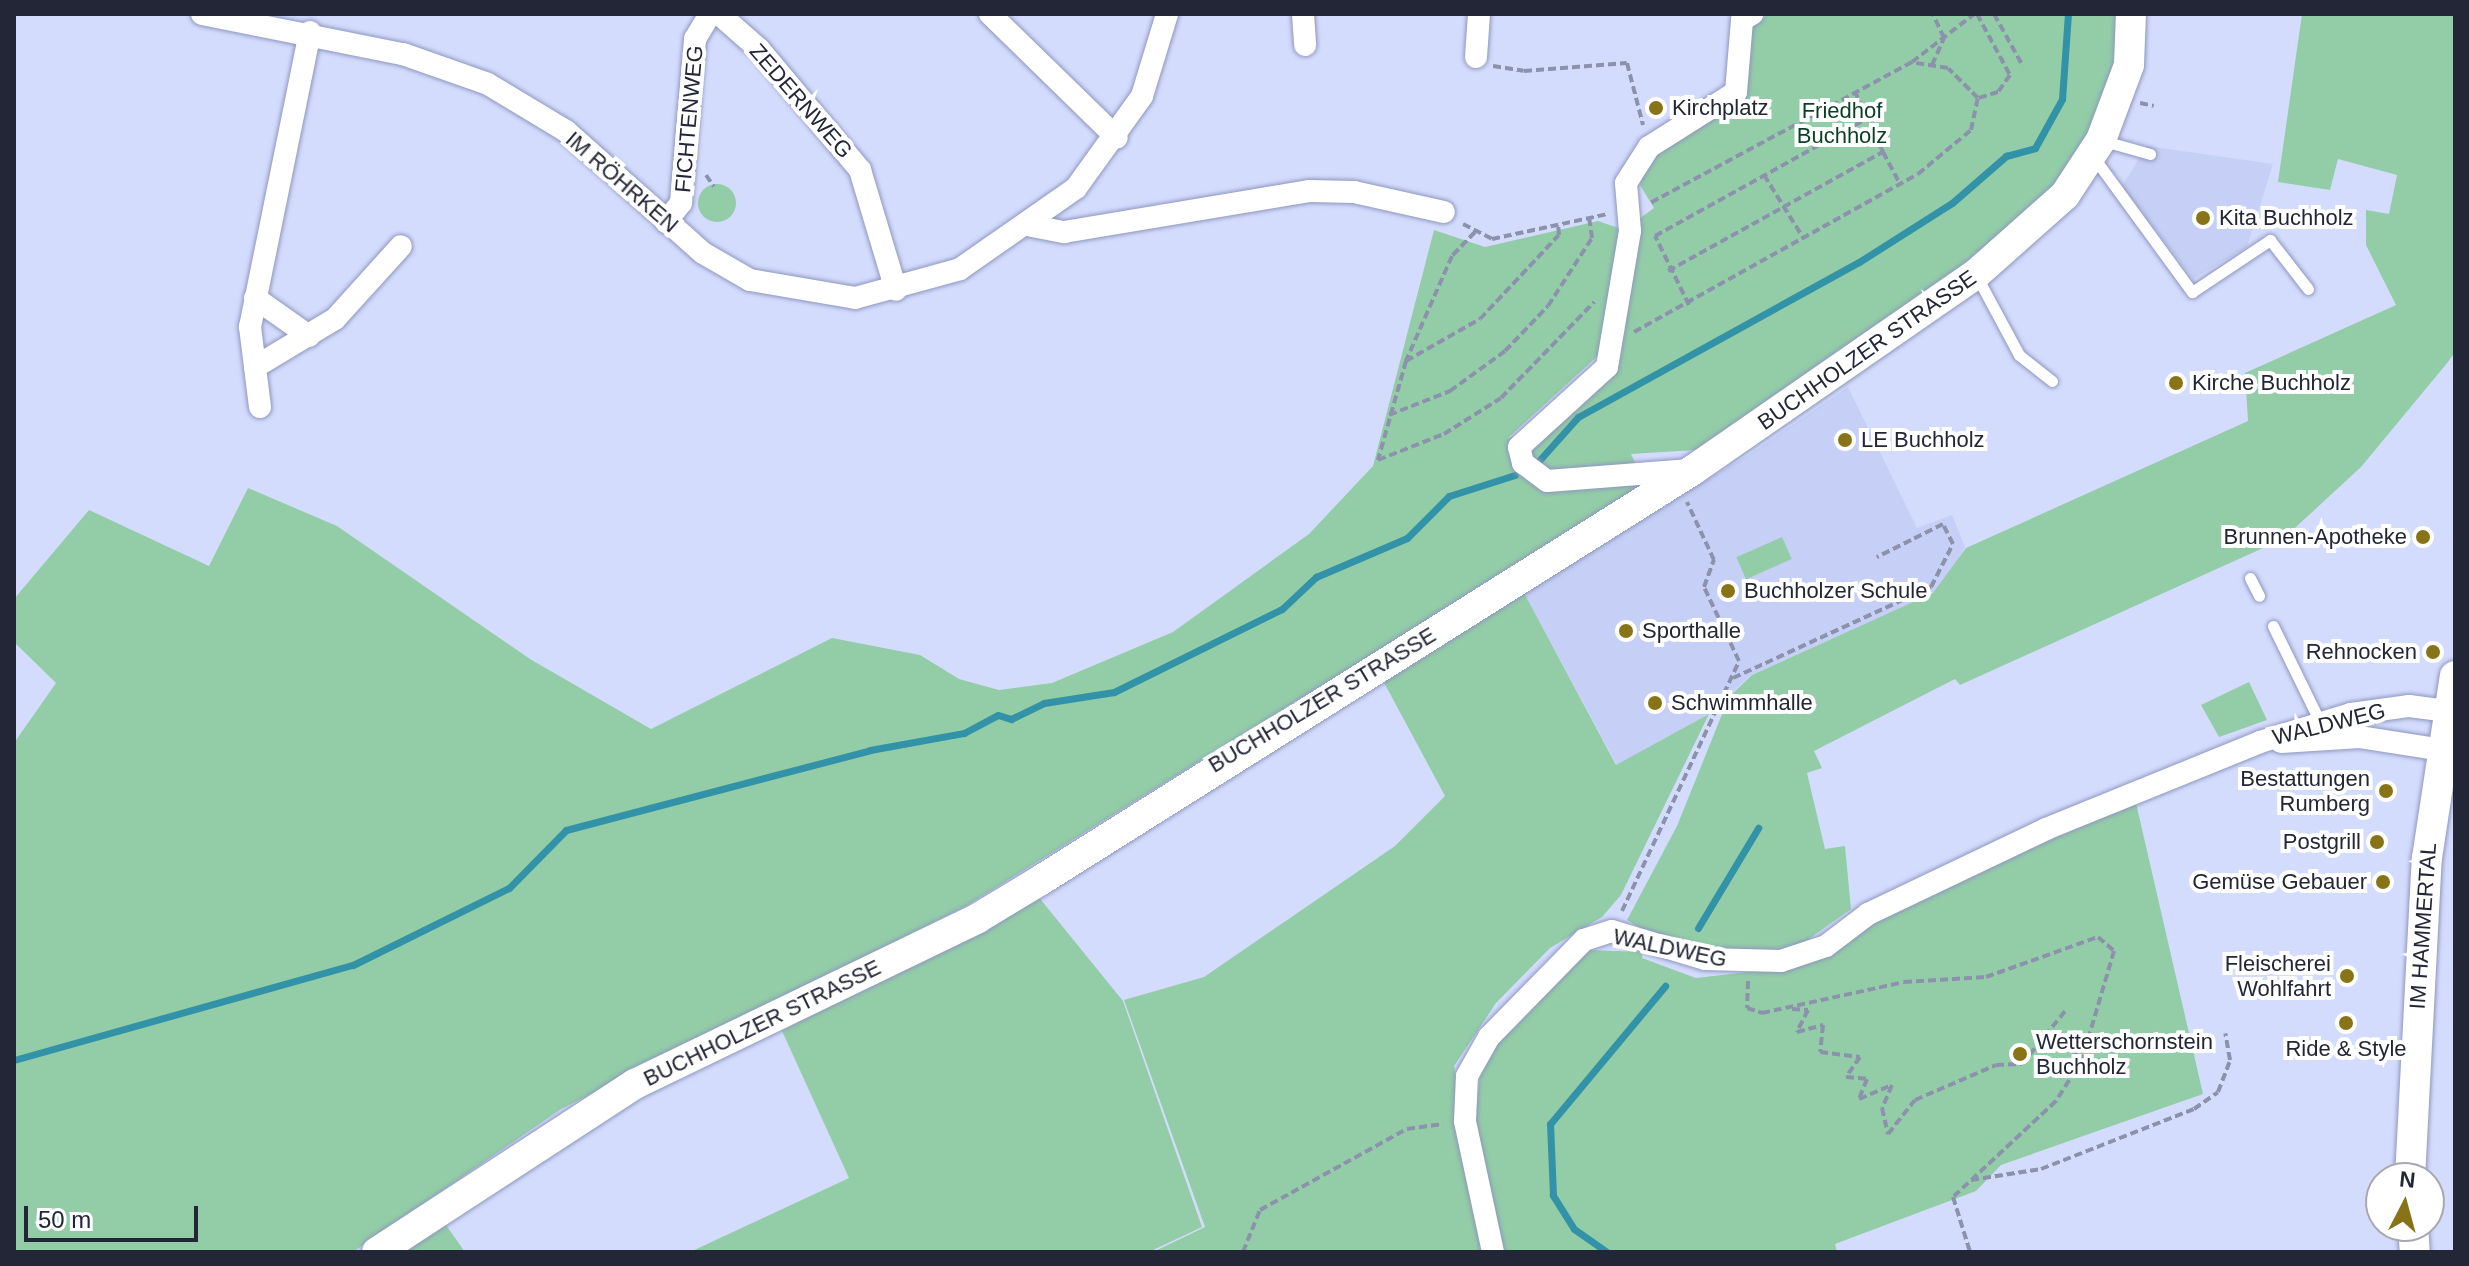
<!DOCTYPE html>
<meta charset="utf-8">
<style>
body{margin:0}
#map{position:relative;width:2469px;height:1266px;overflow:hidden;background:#d4dcfe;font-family:Helvetica,sans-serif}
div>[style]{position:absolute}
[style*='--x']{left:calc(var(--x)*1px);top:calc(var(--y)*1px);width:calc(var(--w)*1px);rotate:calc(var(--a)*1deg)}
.built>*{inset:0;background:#c6cff5}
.green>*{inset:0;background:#93cda7;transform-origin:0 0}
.round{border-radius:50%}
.stream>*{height:7px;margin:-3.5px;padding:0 3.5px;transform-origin:3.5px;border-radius:3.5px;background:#3292a7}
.path>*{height:4px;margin-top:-2px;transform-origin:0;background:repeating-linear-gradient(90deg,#8c92ac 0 8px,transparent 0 12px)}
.roads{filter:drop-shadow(0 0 2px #8e97be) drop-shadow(0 0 2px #8e97be)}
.lane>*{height:11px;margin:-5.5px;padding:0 5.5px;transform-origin:5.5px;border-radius:5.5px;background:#fff}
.street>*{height:22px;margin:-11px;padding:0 11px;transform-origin:11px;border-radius:11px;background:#fff}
.secondary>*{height:30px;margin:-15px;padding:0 15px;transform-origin:15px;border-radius:15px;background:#fff}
.dots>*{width:22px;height:22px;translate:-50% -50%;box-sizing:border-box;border:4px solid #fff;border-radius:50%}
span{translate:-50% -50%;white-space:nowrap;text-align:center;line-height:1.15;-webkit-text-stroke:8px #fff;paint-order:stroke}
.street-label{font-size:22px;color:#232636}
.poi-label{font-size:22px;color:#232636}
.left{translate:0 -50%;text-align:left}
.right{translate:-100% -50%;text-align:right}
.park-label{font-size:22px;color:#093f24}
.frame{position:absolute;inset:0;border:16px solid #232636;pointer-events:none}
.north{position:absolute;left:2365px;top:1162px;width:80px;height:80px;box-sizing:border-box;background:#fff;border:2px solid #a7a8af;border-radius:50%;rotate:6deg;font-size:22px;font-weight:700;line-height:32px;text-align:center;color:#232636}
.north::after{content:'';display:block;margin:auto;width:28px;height:36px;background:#887416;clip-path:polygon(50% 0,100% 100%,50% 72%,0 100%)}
.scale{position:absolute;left:24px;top:1206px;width:174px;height:36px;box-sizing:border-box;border:4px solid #232636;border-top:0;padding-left:10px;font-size:24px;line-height:28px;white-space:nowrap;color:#232636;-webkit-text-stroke:6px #fff;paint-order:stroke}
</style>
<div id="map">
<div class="built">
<div style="clip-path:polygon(2147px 146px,2273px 164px,2247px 247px,2193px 279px,2122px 186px)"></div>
<div style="clip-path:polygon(1848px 387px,1917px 528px,1952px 515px,1965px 547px,1950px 575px,1932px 594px,1751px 675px,1709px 714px,1617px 765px,1522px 589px,1747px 456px)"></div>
</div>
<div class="green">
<div style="clip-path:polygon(evenodd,1769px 14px,2116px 14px,2114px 64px,2087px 143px,2053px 189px,1960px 267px,1696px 450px,1631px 454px,1646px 484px,966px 906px,561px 1109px,353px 1252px,14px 1252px,14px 743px,56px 683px,14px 642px,14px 599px,89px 510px,209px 566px,248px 488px,337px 526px,530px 659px,651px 729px,832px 638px,920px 655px,959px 679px,999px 690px,1052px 683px,1173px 632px,1309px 534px,1373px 466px,1434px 230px,1485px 247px,1598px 221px,1624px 230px,1654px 208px,1640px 185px,1646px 156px,1737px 93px,1744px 31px,1769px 14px,1603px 351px,1588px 382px,1533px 433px,1508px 438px,1603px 351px)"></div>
<div style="clip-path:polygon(2302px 14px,2455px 14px,2455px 352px,2448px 362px,2361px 467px,2283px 539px,1960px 685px,1955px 679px,1814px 751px,1822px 768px,1807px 773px,1825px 849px,1845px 846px,1851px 909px,1789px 953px,1742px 958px,1651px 935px,1627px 920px,1677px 826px,1729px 697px,1752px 675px,1933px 593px,1966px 548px,2248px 421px,2245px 373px,2396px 305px,2366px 245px,2366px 210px,2389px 214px,2397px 175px,2338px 159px,2330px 190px,2278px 182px)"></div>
<div class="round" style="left:698px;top:184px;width:38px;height:38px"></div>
<div style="left:1782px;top:537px;width:24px;height:50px;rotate:66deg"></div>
<div style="clip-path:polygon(1522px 589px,1616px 765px,1709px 714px,1621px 895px,1602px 917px,1550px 948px,1496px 1003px,1454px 1066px,1487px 1252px,1153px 1252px,1205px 1227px,1124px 1000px,1204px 977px,1395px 846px,1445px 796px,1381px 677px)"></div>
<div style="clip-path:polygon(2249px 682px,2267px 720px,2219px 737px,2201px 705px)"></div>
<div style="clip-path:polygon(2136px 803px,2203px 1094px,2001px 1165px,1976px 1191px,1835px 1244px,1837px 1252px,1500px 1252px,1474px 1127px,1482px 1059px,1588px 950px,1643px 952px,1642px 958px,1696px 978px,1782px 968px,1880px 914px)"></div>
<div style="clip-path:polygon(1037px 895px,1123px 1001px,1202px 1227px,1149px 1252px,690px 1252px,849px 1178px,782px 1031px)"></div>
<div style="clip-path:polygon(446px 1225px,465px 1252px,404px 1252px,405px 1252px)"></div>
</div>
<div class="stream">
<div style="--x:1536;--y:464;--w:63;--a:-48.2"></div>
<div style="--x:1578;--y:417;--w:321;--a:-28.9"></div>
<div style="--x:1859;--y:262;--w:110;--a:-32.4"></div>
<div style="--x:1952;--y:203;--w:72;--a:-41"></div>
<div style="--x:2006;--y:156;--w:30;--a:-15"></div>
<div style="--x:2035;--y:148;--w:56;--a:-61.1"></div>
<div style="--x:2062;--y:99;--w:85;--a:-86"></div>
<div style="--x:1698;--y:928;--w:117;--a:-59"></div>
<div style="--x:14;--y:1060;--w:352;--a:-15.7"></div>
<div style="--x:353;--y:965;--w:174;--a:-26.3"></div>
<div style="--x:509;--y:888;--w:81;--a:-45.5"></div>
<div style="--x:566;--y:830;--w:314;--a:-14.7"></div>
<div style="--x:870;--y:750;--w:96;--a:-10.3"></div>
<div style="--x:964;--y:733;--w:38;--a:-28"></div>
<div style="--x:998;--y:715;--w:14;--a:17"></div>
<div style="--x:1011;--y:719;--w:37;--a:-26"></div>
<div style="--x:1044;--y:703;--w:71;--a:-8.9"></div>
<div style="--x:1114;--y:692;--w:187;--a:-26.3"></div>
<div style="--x:1282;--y:609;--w:47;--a:-43.3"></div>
<div style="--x:1316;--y:577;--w:99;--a:-23.2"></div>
<div style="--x:1407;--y:538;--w:59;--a:-45"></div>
<div style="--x:1449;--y:496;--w:69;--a:-17.7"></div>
<div style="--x:1607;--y:1252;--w:40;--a:-145.1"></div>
<div style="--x:1574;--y:1229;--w:40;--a:-122"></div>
<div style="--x:1553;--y:1195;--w:71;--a:-92.4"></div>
<div style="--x:1550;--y:1124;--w:180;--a:-50.2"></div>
</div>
<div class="path">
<div style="--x:1977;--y:14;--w:69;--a:61.6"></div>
<div style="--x:2010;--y:75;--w:21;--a:125"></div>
<div style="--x:1998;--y:92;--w:21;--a:163"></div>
<div style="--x:1994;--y:14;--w:60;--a:60.9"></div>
<div style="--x:1912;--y:62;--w:78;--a:-37.7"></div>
<div style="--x:1932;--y:65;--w:30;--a:-66"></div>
<div style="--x:1944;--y:38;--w:26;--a:-115"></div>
<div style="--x:1493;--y:66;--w:31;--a:9"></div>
<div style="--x:1524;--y:71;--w:103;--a:-4.4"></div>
<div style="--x:1627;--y:63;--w:64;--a:75.5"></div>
<div style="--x:2140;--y:103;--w:14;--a:12"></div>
<div style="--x:1883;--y:152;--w:36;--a:62"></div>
<div style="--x:706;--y:175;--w:14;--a:56"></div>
<div style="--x:1764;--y:175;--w:75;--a:58"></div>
<div style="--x:1463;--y:224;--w:33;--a:27"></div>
<div style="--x:1492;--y:239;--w:119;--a:-12.2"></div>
<div style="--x:1475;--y:232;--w:33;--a:134"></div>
<div style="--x:1452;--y:256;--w:115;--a:113.7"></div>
<div style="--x:1406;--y:361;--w:103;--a:105.8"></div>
<div style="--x:1378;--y:460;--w:71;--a:-21.5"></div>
<div style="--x:1444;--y:434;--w:67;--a:-32.3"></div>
<div style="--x:1501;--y:398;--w:134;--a:-45.9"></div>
<div style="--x:1668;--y:271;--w:246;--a:-29"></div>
<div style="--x:1883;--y:152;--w:66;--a:-115"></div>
<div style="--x:1689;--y:305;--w:77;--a:-116.2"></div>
<div style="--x:1655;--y:236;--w:241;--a:-29"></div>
<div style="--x:1634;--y:332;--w:325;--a:-29.1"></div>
<div style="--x:1918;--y:174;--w:69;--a:-39.7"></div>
<div style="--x:1971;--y:130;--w:33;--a:-78"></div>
<div style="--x:1978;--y:98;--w:42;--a:-135"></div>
<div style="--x:1948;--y:68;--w:36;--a:-171"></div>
<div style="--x:1912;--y:62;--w:298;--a:151.7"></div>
<div style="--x:1406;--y:361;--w:85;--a:-29.6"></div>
<div style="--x:1480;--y:319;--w:115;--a:-46.8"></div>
<div style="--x:1559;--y:235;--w:12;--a:-95"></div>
<div style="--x:1389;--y:415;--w:66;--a:-21.5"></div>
<div style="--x:1450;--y:391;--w:68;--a:-36"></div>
<div style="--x:1505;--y:351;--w:62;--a:-46.3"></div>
<div style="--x:1548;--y:306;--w:81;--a:-57.1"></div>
<div style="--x:1592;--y:238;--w:22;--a:-98"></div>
<div style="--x:1733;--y:678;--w:218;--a:-24.7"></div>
<div style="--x:1931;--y:587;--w:48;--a:-62.9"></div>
<div style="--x:1953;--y:544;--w:22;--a:-117"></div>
<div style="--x:1943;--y:524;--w:74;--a:153.4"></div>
<div style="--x:1622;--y:911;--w:276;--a:-64.9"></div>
<div style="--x:1739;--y:661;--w:82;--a:-115.3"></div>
<div style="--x:1704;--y:587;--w:29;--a:-70"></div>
<div style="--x:1714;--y:560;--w:64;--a:-115"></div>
<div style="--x:1748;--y:981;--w:27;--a:92"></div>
<div style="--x:1747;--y:1008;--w:16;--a:18"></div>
<div style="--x:1762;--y:1013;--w:145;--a:-12.3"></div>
<div style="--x:1904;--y:982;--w:82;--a:-3.5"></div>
<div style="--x:1986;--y:977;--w:119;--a:-19.7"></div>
<div style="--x:2098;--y:937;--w:21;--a:41"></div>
<div style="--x:2114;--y:951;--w:114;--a:106.4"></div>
<div style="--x:2082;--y:1060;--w:49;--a:122.4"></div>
<div style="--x:2056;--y:1101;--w:141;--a:137"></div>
<div style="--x:1953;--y:1197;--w:58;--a:72.8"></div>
<div style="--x:1792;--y:1009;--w:16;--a:4"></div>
<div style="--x:1808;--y:1010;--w:25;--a:117"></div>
<div style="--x:1797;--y:1032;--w:27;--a:-15"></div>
<div style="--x:1823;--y:1025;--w:27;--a:96"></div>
<div style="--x:1820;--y:1052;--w:40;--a:7.1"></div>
<div style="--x:1860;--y:1057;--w:24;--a:125"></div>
<div style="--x:1846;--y:1077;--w:21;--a:5"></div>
<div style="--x:1867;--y:1079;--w:22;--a:112"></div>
<div style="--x:1859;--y:1099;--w:36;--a:-23"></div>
<div style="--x:1892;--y:1085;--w:25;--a:113"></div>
<div style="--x:1882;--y:1108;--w:27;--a:77"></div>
<div style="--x:1888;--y:1134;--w:43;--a:-51.5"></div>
<div style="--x:1915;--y:1100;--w:88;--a:-23.4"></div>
<div style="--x:1996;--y:1065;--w:26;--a:-2"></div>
<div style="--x:2022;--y:1064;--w:70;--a:-50.8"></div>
<div style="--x:2054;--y:1033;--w:39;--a:44"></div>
<div style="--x:1971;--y:1180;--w:71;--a:-8.9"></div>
<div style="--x:2041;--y:1169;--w:164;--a:-21.4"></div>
<div style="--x:2194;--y:1109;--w:29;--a:-35"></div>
<div style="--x:2218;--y:1092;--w:34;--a:-69"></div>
<div style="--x:2230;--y:1060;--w:27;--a:-100"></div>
<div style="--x:1243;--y:1252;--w:45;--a:-68"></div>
<div style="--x:1260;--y:1210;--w:168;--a:-28.9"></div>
<div style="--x:1407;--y:1129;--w:36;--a:-8"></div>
</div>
<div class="roads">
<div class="lane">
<div style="--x:2104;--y:141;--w:48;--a:15.8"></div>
<div style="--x:2092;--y:155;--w:170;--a:53.9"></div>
<div style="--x:2192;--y:292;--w:94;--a:-33.7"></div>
<div style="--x:2270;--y:240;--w:62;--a:52.2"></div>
<div style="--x:1976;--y:275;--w:91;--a:61.7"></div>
<div style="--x:2019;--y:355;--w:42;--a:38.2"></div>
<div style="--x:2250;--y:578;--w:20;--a:63"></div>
<div style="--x:2273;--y:626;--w:107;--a:63.9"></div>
</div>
<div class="street">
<div style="--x:202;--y:14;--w:205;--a:11.3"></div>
<div style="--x:403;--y:54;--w:90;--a:19.4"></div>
<div style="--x:488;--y:84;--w:91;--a:31.1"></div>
<div style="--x:566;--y:131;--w:183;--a:41.7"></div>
<div style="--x:703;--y:253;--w:54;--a:29.9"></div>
<div style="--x:750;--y:280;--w:107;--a:9.7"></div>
<div style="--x:855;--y:298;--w:109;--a:-15.4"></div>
<div style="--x:960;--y:269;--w:141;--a:-34.9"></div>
<div style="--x:1076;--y:188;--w:113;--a:-54.3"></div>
<div style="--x:1142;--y:96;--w:86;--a:-73"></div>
<div style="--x:719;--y:14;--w:53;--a:41.2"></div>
<div style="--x:759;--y:49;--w:158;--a:50.1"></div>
<div style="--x:860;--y:170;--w:125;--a:73.3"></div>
<div style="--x:990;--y:14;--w:177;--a:44.3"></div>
<div style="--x:1303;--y:14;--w:31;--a:86"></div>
<div style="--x:1476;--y:57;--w:43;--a:-86"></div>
<div style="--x:666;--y:222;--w:24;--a:-52"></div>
<div style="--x:681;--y:203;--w:165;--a:-85.1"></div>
<div style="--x:695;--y:39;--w:29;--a:-59"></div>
<div style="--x:1032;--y:226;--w:33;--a:11"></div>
<div style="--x:1064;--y:232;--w:248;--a:-9.5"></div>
<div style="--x:1309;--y:191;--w:45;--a:1.3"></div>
<div style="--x:1354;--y:192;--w:92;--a:12.5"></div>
<div style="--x:255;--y:298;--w:66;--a:35.1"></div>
<div style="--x:255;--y:367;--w:93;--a:-31"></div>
<div style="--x:335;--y:319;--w:98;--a:-47.9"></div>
<div style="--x:260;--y:407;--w:81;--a:-97.1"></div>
<div style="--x:250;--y:327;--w:301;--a:-78.5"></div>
<div style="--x:1690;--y:470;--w:143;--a:175.6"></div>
<div style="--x:1547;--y:481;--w:30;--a:-143"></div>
<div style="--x:1523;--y:463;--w:16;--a:-104"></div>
<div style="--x:1519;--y:447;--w:119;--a:-42.3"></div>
<div style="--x:1607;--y:367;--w:138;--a:-80.4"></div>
<div style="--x:1630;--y:231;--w:48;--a:-94.8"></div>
<div style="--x:1626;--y:183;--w:43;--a:-57.4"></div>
<div style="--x:1649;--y:147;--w:103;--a:-32.3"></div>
<div style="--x:1736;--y:92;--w:72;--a:-85.2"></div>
<div style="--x:1742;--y:20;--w:12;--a:-31"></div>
<div style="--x:2281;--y:742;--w:79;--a:-3.6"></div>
<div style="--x:2360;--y:737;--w:96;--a:9"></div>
<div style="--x:1493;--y:1252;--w:134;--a:-102.1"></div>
<div style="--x:1465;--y:1121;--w:45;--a:-87.5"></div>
<div style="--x:1467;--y:1076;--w:45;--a:-60.6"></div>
<div style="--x:1489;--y:1037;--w:136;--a:-45.6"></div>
<div style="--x:1584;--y:940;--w:29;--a:-18"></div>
<div style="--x:1612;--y:931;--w:97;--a:16.8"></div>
<div style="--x:1705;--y:959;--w:76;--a:1.5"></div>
<div style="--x:1781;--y:961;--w:47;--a:-18.4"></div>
<div style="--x:1826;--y:946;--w:53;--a:-37.3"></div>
<div style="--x:1868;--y:914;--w:197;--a:-25.5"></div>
<div style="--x:2046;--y:829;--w:231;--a:-22.1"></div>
<div style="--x:2260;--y:742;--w:95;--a:-17.1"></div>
<div style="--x:2351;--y:714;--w:59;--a:-7.9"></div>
<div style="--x:2409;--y:706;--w:46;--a:7.4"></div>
</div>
<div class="secondary">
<div style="--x:2410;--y:1178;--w:320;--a:-87"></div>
<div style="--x:2427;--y:858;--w:184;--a:-81.3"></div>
<div style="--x:2413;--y:1226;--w:26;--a:86"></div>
<div style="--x:377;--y:1252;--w:308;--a:-33.1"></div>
<div style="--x:635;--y:1084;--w:381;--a:-25.8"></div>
<div style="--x:978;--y:918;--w:74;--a:-31.1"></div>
<div style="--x:1041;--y:880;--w:770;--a:-32.16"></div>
<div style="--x:1693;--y:470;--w:343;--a:-34.7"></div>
<div style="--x:1975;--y:275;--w:120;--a:-41.6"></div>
<div style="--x:2065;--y:195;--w:66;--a:-56.8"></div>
<div style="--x:2101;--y:140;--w:80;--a:-69.5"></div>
<div style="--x:2129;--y:65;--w:51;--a:-87.8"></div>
</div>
</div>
<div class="dots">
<div style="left:1656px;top:108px;background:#887416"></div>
<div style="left:2203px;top:218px;background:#887416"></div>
<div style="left:2176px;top:383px;background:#887416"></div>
<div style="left:1845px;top:440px;background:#887416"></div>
<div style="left:2423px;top:537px;background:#887416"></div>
<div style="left:1728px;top:591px;background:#887416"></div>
<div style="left:1626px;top:631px;background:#887416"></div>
<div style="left:2433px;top:652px;background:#887416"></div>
<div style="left:1655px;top:703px;background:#887416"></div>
<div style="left:2386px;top:791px;background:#887416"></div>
<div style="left:2377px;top:842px;background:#887416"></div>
<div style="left:2383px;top:882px;background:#887416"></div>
<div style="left:2347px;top:976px;background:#887416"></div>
<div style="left:2346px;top:1023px;background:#887416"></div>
<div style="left:2020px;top:1054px;background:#887416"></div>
</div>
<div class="street-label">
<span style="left:801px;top:101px;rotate:49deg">ZEDERNWEG</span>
<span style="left:689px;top:119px;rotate:-85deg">FICHTENWEG</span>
<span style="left:622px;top:182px;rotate:41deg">IM RÖHRKEN</span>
<span style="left:1867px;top:350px;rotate:-35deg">BUCHHOLZER STRASSE</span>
<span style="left:1322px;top:700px;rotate:-31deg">BUCHHOLZER STRASSE</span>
<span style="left:2329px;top:724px;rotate:-14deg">WALDWEG</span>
<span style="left:2423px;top:926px;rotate:-86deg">IM HAMMERTAL</span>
<span style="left:1670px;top:948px;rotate:12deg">WALDWEG</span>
<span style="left:762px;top:1023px;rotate:-26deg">BUCHHOLZER STRASSE</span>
</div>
<div class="poi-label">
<span class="left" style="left:1672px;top:108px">Kirchplatz</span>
<span class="left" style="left:2219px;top:218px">Kita Buchholz</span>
<span class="left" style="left:2192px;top:383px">Kirche Buchholz</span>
<span class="left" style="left:1861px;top:440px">LE Buchholz</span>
<span class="right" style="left:2407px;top:537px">Brunnen-Apotheke</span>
<span class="left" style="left:1744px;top:591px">Buchholzer Schule</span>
<span class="left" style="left:1642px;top:631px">Sporthalle</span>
<span class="right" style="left:2417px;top:652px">Rehnocken</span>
<span class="left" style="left:1671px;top:703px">Schwimmhalle</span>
<span class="right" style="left:2370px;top:791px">Bestattungen<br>Rumberg</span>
<span class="right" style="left:2361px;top:842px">Postgrill</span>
<span class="right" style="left:2367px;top:882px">Gemüse Gebauer</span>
<span class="right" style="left:2331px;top:976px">Fleischerei<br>Wohlfahrt</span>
<span class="left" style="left:2036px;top:1054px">Wetterschornstein<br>Buchholz</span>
<span style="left:2346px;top:1049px">Ride &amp; Style</span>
</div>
<div class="park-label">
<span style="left:1842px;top:123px">Friedhof<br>Buchholz</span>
</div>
<div class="frame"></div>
<div class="north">N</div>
<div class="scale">50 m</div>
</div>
